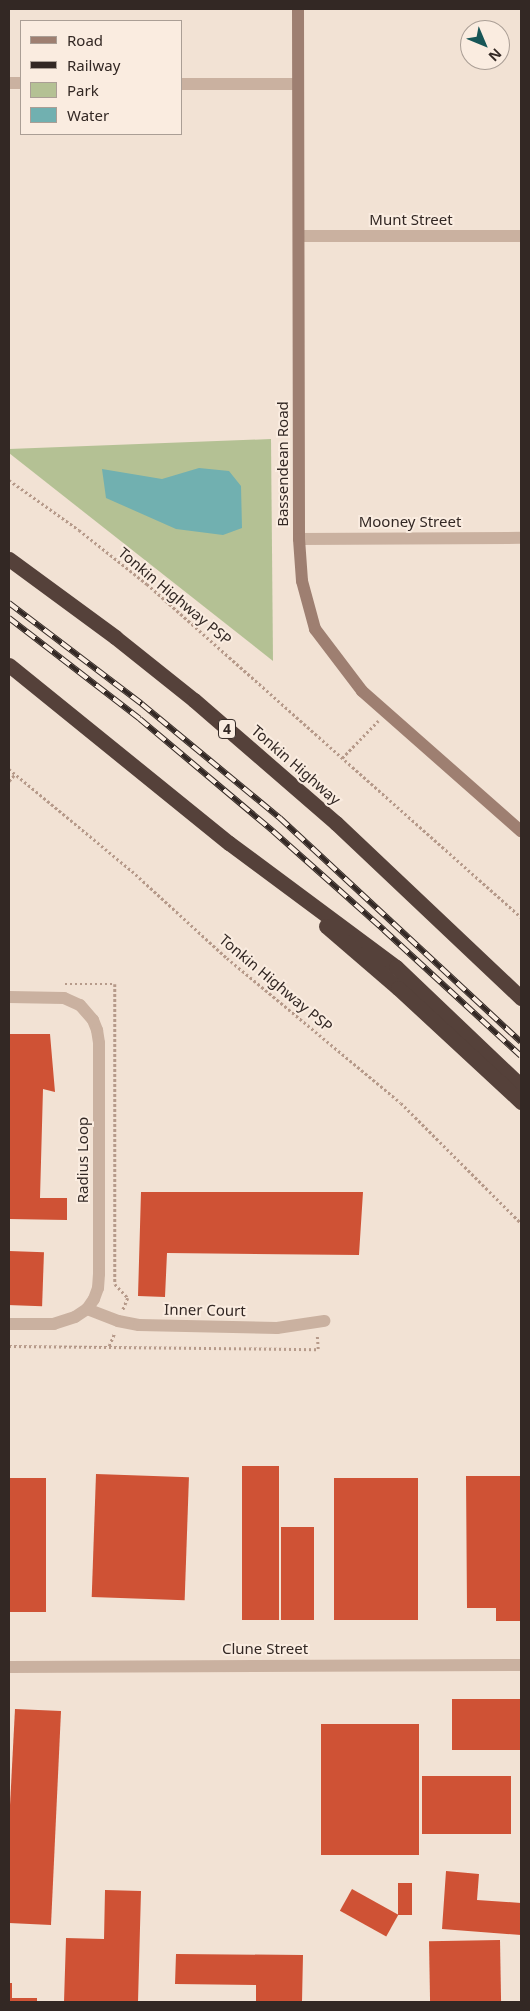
<!DOCTYPE html>
<style>
body{margin:0}
#map{position:relative;width:530px;height:2011px;overflow:hidden;background:#f2e2d4;font-family:"Noto Sans",sans-serif}
div>[style]{position:absolute}
[style*='--x']{left:calc(var(--x)*1px);top:calc(var(--y)*1px);width:calc(var(--w)*1px);rotate:calc(var(--a)*1deg)}
.green>*{inset:0;background:#b4c194}
.water>*{inset:0;background:#71b0b0}
.building>*{inset:0;background:#cf5235;transform-origin:0 0}
.path>*{height:2.5px;margin-top:-1.25px;transform-origin:0;background:repeating-linear-gradient(90deg,#b69a8a 0 2.5px,transparent 0 5px)}
.street>*{height:12px;margin:-6px;padding:0 6px;transform-origin:6px;border-radius:6px;background:#cab1a0}
.secondary>*{height:12px;margin:-6px;padding:0 6px;transform-origin:6px;border-radius:6px;background:#9e7f71}
.highway>*{height:15px;margin:-7.5px;padding:0 7.5px;transform-origin:7.5px;border-radius:7.5px;background:#55413a}
.rail>*{height:5.5px;margin-top:-2.75px;transform-origin:0;background:repeating-linear-gradient(90deg,#faece0 0 11px,#332824 0 22px);box-sizing:border-box;border-block:1px solid #332824}
span{translate:-50% -50%;white-space:nowrap;text-align:center;line-height:1.15;-webkit-text-stroke:4px #faece0;paint-order:stroke}
.shield-label span{padding:1px 4px;background:#faece0;border:1px solid;border-radius:4px;-webkit-text-stroke-width:0}
.shield-label{font-size:14px;color:#332824;font-weight:700}
.street-label{font-size:15px;color:#332824}
.frame{position:absolute;inset:0;border:10px solid #332824;pointer-events:none}
.legend{position:absolute;left:20px;top:20px;width:162px;height:115px;box-sizing:border-box;background:#faece0;border:1px solid #aa9e95;margin:0;padding:6px 9px;list-style:none;font-size:15px;color:#332824}
.legend li{display:flex;align-items:center;gap:10px;height:25px}
.legend b{width:25px;border:1px solid #aa9e95}
.north{position:absolute;left:460px;top:20px;width:50px;height:50px;box-sizing:border-box;background:#faece0;border:1px solid #aa9e95;border-radius:50%;rotate:135deg;font-size:14px;font-weight:700;line-height:20px;text-align:center;color:#332824}
.north::after{content:'';display:block;margin:auto;width:18px;height:22px;background:#175657;clip-path:polygon(50% 0,100% 100%,50% 72%,0 100%)}
</style>
<div id="map">
<div class="green">
<div style="clip-path:polygon(271px 439px,273px 661px,9px 453px,9px 449px)"></div>
</div>
<div class="water">
<div style="clip-path:polygon(199px 468px,229px 471px,241px 486px,242px 528px,223px 535px,176px 529px,106px 498px,102px 469px,162px 479px)"></div>
</div>
<div class="building">
<div style="clip-path:polygon(9px 1034px,50px 1034px,55px 1092px,43px 1089px,40px 1198px,67px 1198px,67px 1220px,9px 1219px)"></div>
<div style="clip-path:polygon(141px 1192px,363px 1192px,359px 1255px,167px 1253px,165px 1297px,138px 1296px)"></div>
<div style="left:9px;top:1251px;width:35px;height:54px;rotate:2deg"></div>
<div style="left:242px;top:1466px;width:37px;height:154px"></div>
<div style="left:96px;top:1474px;width:93px;height:123px;rotate:2deg"></div>
<div style="clip-path:polygon(466px 1476px,521px 1476px,521px 1621px,496px 1621px,496px 1608px,467px 1608px)"></div>
<div style="left:46px;top:1478px;width:134px;height:37px;rotate:90deg"></div>
<div style="left:418px;top:1478px;width:142px;height:84px;rotate:90deg"></div>
<div style="left:281px;top:1527px;width:33px;height:93px"></div>
<div style="left:452px;top:1699px;width:68px;height:51px"></div>
<div style="clip-path:polygon(15px 1709px,61px 1711px,51px 1925px,9px 1923px,9px 1825px)"></div>
<div style="left:321px;top:1724px;width:98px;height:131px"></div>
<div style="left:422px;top:1776px;width:89px;height:58px"></div>
<div style="clip-path:polygon(446px 1871px,479px 1874px,477px 1900px,521px 1903px,521px 1935px,442px 1929px)"></div>
<div style="left:398px;top:1883px;width:14px;height:32px"></div>
<div style="left:352px;top:1889px;width:53px;height:25px;rotate:29deg"></div>
<div style="clip-path:polygon(105px 1890px,141px 1891px,138px 2002px,64px 2002px,66px 1938px,104px 1939px)"></div>
<div style="left:500px;top:1940px;width:62px;height:71px;rotate:89deg"></div>
<div style="clip-path:polygon(176px 1954px,303px 1955px,302px 2002px,256px 2002px,256px 1985px,175px 1984px)"></div>
<div style="clip-path:polygon(9px 1983px,12px 1983px,12px 1998px,37px 1998px,37px 2002px,9px 2002px)"></div>
</div>
<div class="path">
<div style="--x:9;--y:480;--w:86;--a:35.5"></div>
<div style="--x:79;--y:530;--w:87;--a:38.5"></div>
<div style="--x:147;--y:584;--w:501;--a:41.68"></div>
<div style="--x:342;--y:758;--w:52;--a:-45.8"></div>
<div style="--x:9;--y:769;--w:160;--a:39.7"></div>
<div style="--x:132;--y:871;--w:129;--a:42.5"></div>
<div style="--x:227;--y:958;--w:226;--a:39.8"></div>
<div style="--x:401;--y:1103;--w:170;--a:45"></div>
<div style="--x:9;--y:781;--w:9;--a:-49"></div>
<div style="--x:65;--y:984;--w:50;--a:0"></div>
<div style="--x:115;--y:984;--w:300;--a:90"></div>
<div style="--x:115;--y:1284;--w:19;--a:47"></div>
<div style="--x:128;--y:1298;--w:13;--a:113"></div>
<div style="--x:9;--y:1346;--w:309;--a:0.6"></div>
<div style="--x:318;--y:1349;--w:14;--a:-94"></div>
<div style="--x:109;--y:1346;--w:13;--a:-67"></div>
</div>
<div class="street">
<div style="--x:9;--y:83;--w:12;--a:0"></div>
<div style="--x:181;--y:84;--w:117;--a:0"></div>
<div style="--x:300;--y:236;--w:221;--a:0"></div>
<div style="--x:299;--y:539;--w:222;--a:-0.3"></div>
<div style="--x:9;--y:997;--w:55;--a:1"></div>
<div style="--x:64;--y:998;--w:17;--a:24"></div>
<div style="--x:80;--y:1005;--w:20;--a:49"></div>
<div style="--x:93;--y:1020;--w:11;--a:68"></div>
<div style="--x:97;--y:1030;--w:13;--a:81"></div>
<div style="--x:99;--y:1043;--w:231;--a:90"></div>
<div style="--x:99;--y:1274;--w:14;--a:94"></div>
<div style="--x:98;--y:1288;--w:12;--a:110"></div>
<div style="--x:94;--y:1299;--w:12;--a:125"></div>
<div style="--x:87;--y:1309;--w:14;--a:146"></div>
<div style="--x:75;--y:1317;--w:22;--a:162"></div>
<div style="--x:54;--y:1324;--w:45;--a:180"></div>
<div style="--x:87;--y:1309;--w:33;--a:21"></div>
<div style="--x:118;--y:1321;--w:21;--a:11"></div>
<div style="--x:139;--y:1325;--w:138;--a:1.2"></div>
<div style="--x:277;--y:1328;--w:48;--a:-8.5"></div>
<div style="--x:9;--y:1667;--w:512;--a:-0.22"></div>
</div>
<div class="secondary">
<div style="--x:298;--y:9;--w:530;--a:89.89"></div>
<div style="--x:299;--y:539;--w:42;--a:85.9"></div>
<div style="--x:302;--y:581;--w:50;--a:74.8"></div>
<div style="--x:315;--y:629;--w:78;--a:52.8"></div>
<div style="--x:362;--y:691;--w:212;--a:41.4"></div>
</div>
<div class="highway">
<div style="--x:9;--y:559;--w:132;--a:36.3"></div>
<div style="--x:115;--y:637;--w:101;--a:38.6"></div>
<div style="--x:194;--y:700;--w:188;--a:40.9"></div>
<div style="--x:336;--y:823;--w:255;--a:43.4"></div>
<div style="--x:9;--y:665;--w:283;--a:39"></div>
<div style="--x:229;--y:843;--w:208;--a:36.6"></div>
<div style="--x:396;--y:967;--w:173;--a:43.6"></div>
<div style="--x:326;--y:926;--w:95;--a:40.7"></div>
<div style="--x:398;--y:988;--w:168;--a:42.8"></div>
</div>
<div class="rail">
<div style="--x:9;--y:603;--w:167;--a:37.2"></div>
<div style="--x:142;--y:704;--w:179;--a:39.6"></div>
<div style="--x:280;--y:818;--w:329;--a:42.9"></div>
<div style="--x:9;--y:618;--w:165;--a:37.6"></div>
<div style="--x:140;--y:719;--w:174;--a:40.1"></div>
<div style="--x:273;--y:831;--w:149;--a:41.7"></div>
<div style="--x:384;--y:930;--w:186;--a:42.6"></div>
</div>
<div class="shield-label">
<span style="left:227px;top:729px">4</span>
</div>
<div class="street-label">
<span style="left:411px;top:220px">Munt Street</span>
<span style="left:283px;top:464px;rotate:-90deg">Bassendean Road</span>
<span style="left:410px;top:522px">Mooney Street</span>
<span style="left:175px;top:596px;rotate:40deg">Tonkin Highway PSP</span>
<span style="left:296px;top:765px;rotate:41deg">Tonkin Highway</span>
<span style="left:276px;top:983px;rotate:40deg">Tonkin Highway PSP</span>
<span style="left:83px;top:1160px;rotate:-90deg">Radius Loop</span>
<span style="left:205px;top:1310px;rotate:1deg">Inner Court</span>
<span style="left:265px;top:1649px">Clune Street</span>
</div>
<div class="frame"></div>
<ul class="legend">
<li><b style="height:6px;background:#9e7f71"></b>Road</li>
<li><b style="height:6px;background:#332824"></b>Railway</li>
<li><b style="height:14px;background:#b4c194"></b>Park</li>
<li><b style="height:14px;background:#71b0b0"></b>Water</li>
</ul>
<div class="north">N</div>
</div>
